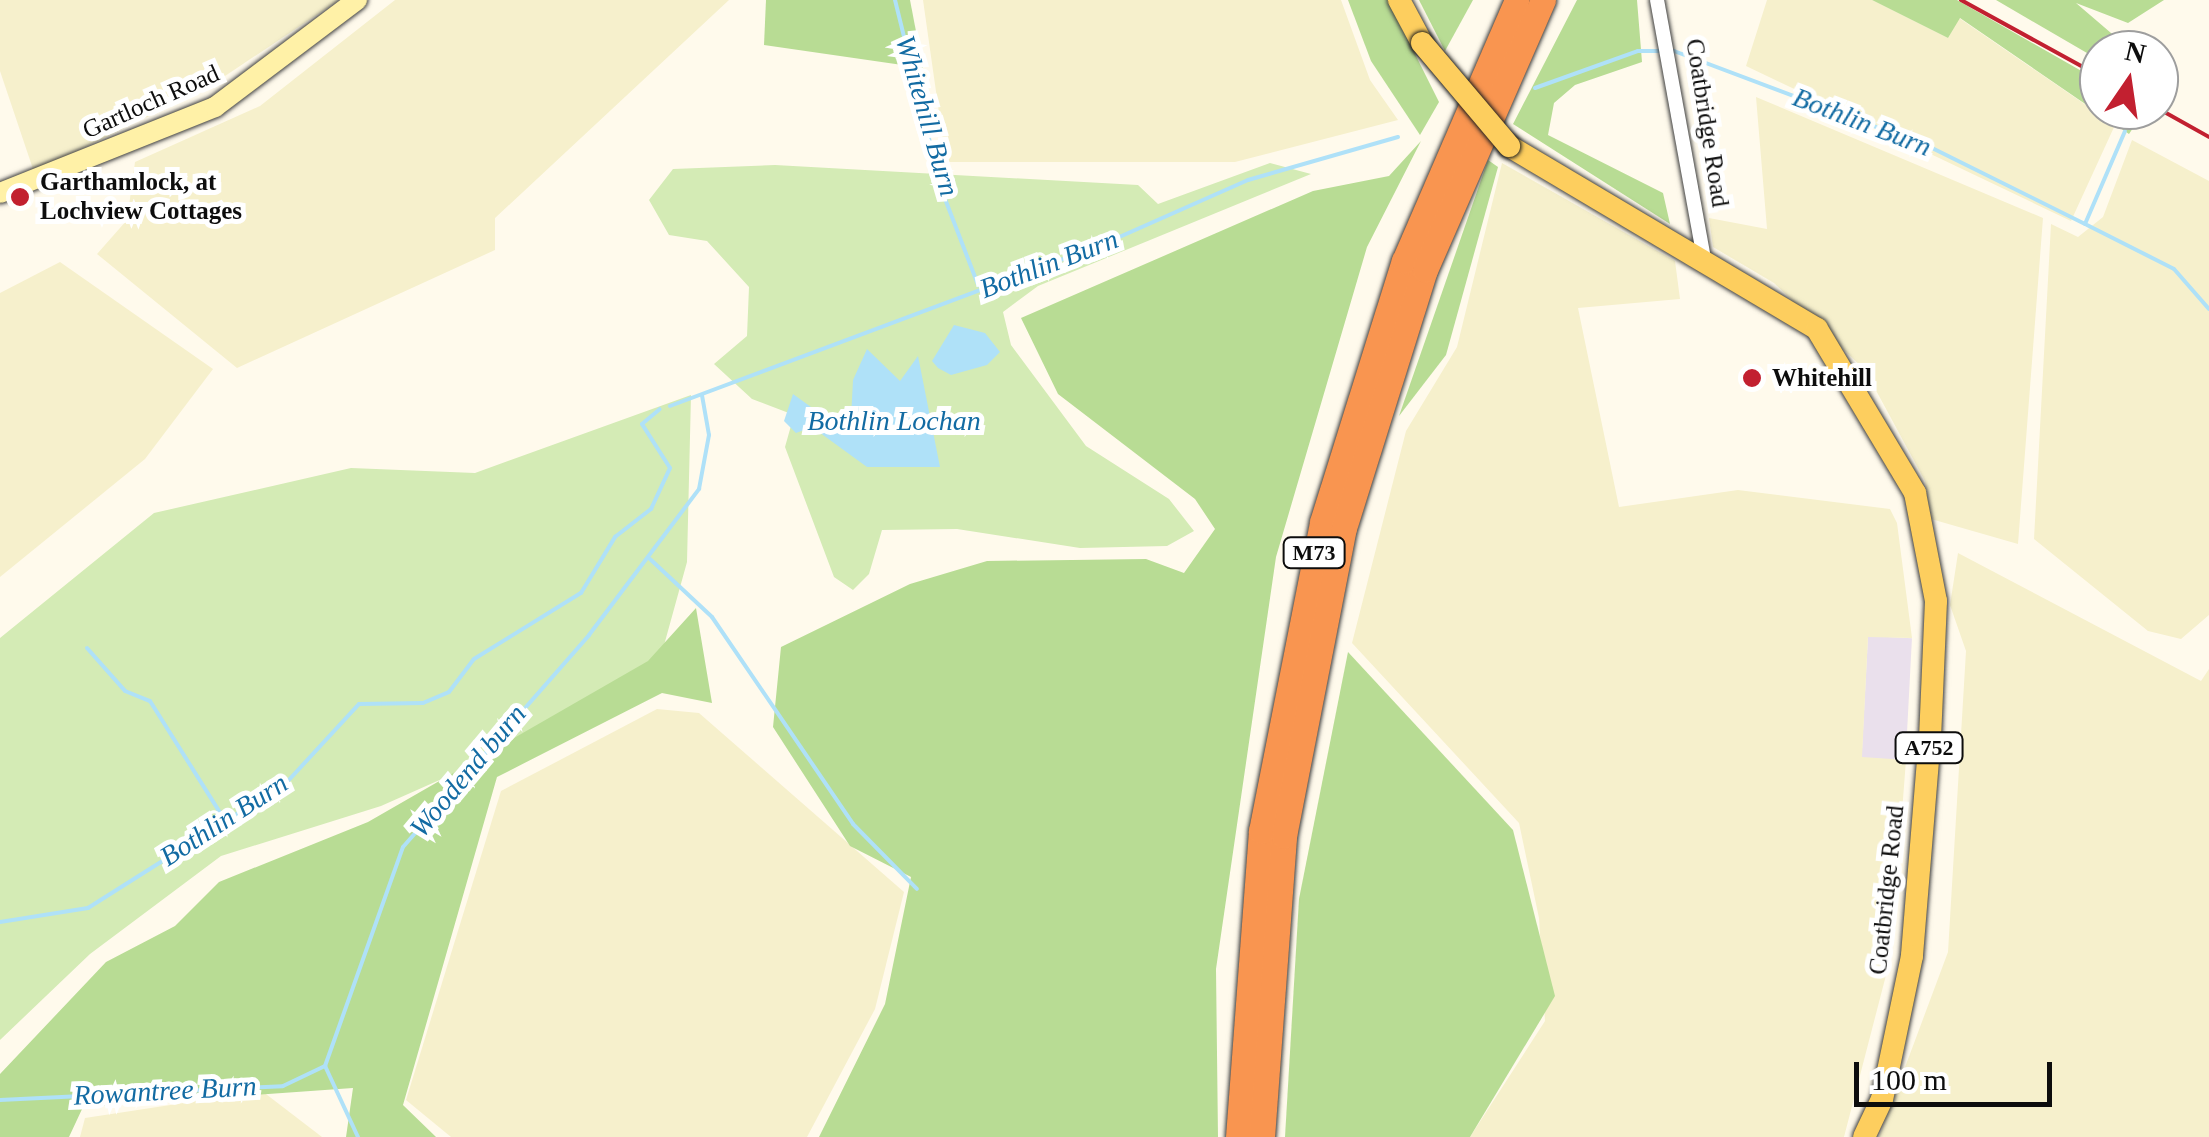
<!DOCTYPE html>
<style>
body{margin:0}
#map{position:relative;width:2209px;height:1137px;overflow:hidden;background:#fffaec;font-family:"Times New Roman",serif}
div>[style]{position:absolute}
[style*='--x']{left:calc(var(--x)*1px);top:calc(var(--y)*1px);width:calc(var(--w)*1px);rotate:calc(var(--a)*1deg)}
.industrial>*{inset:0;background:#eae0ec;transform-origin:0 0}
.farmland>*{inset:0;background:#f6f0cc}
.green>*{inset:0;background:#d4ebb5}
.forest>*{inset:0;background:#b8dc94}
.water>*{inset:0;background:#afe1f8}
.stream>*{height:4px;margin:-2px;padding:0 2px;transform-origin:2px;border-radius:2px;background:#afe1f8}
.roads{filter:drop-shadow(0 0 2px #404040) drop-shadow(0 0 2px #404040)}
.street>*{height:14px;margin:-7px;padding:0 7px;transform-origin:7px;border-radius:7px;background:#fff}
.secondary>*{height:20px;margin:-10px;padding:0 10px;transform-origin:10px;border-radius:10px;background:#fff1a7}
.primary>*{height:22px;margin:-11px;padding:0 11px;transform-origin:11px;border-radius:11px;background:#fdce5e}
.highway>*{height:25px;margin:-12.5px;padding:0 12.5px;transform-origin:12.5px;border-radius:12.5px;background:#f99550}
.rail>*{height:4px;margin:-2px;padding:0 2px;transform-origin:2px;border-radius:2px;background:#c22030}
.bridges{filter:drop-shadow(0 0 2px #1e1e1e) drop-shadow(0 0 2px #1e1e1e)}
.primary-bridge>*{height:22px;margin:-11px;padding:0 11px;transform-origin:11px;border-radius:11px;background:#fdce5e}
.dots>*{width:28px;height:28px;translate:-50% -50%;box-sizing:border-box;border:5px solid #fff;border-radius:50%}
span{translate:-50% -50%;white-space:nowrap;text-align:center;line-height:1.15;-webkit-text-stroke:10px #fff;paint-order:stroke}
.shield-label span{padding:2px 8px;background:#fff;border:2px solid;border-radius:8px;-webkit-text-stroke-width:0}
.shield-label{font-size:22px;color:#0d0d0d;font-weight:700}
.street-label{font-size:25px;color:#0d0d0d}
.poi-label{font-size:25px;color:#0d0d0d;font-weight:700}
.left{translate:0 -50%;text-align:left}
.water-label{font-size:28px;color:#126ba3;font-style:italic}
.north{position:absolute;left:2079px;top:30px;width:100px;height:100px;box-sizing:border-box;background:#fff;border:2px solid #9e9e9e;border-radius:50%;rotate:13deg;font-size:28px;font-weight:700;line-height:40px;text-align:center;color:#0d0d0d}
.north::after{content:'';display:block;margin:auto;width:35px;height:45px;background:#c22030;clip-path:polygon(50% 0,100% 100%,50% 72%,0 100%)}
.scale{position:absolute;left:1854px;top:1062px;width:198px;height:45px;box-sizing:border-box;border:5px solid #0d0d0d;border-top:0;padding-left:12px;font-size:30px;line-height:35px;white-space:nowrap;color:#0d0d0d;-webkit-text-stroke:8px #fff;paint-order:stroke}
</style>
<div id="map">
<div class="industrial">
<div style="left:1868px;top:636px;width:44px;height:122px;rotate:3deg"></div>
</div>
<div class="farmland">
<div style="clip-path:polygon(0 0,339px 0,207px 88px,34px 172px,0 71px)"></div>
<div style="clip-path:polygon(395px 0,729px 0,495px 218px,495px 250px,237px 368px,97px 254px,127px 220px,135px 162px,260px 106px)"></div>
<div style="clip-path:polygon(923px 0,1341px 0,1370px 80px,1398px 120px,1235px 162px,946px 162px)"></div>
<div style="clip-path:polygon(1767px 0,1872px 0,1948px 38px,1959px 18px,2115px 125px,2071px 221px,1746px 66px)"></div>
<div style="clip-path:polygon(1756px 97px,2043px 218px,2018px 544px,1931px 519px,1925px 481px,1865px 370px,1774px 283px,1713px 247px,1709px 218px,1767px 229px)"></div>
<div style="clip-path:polygon(2132px 140px,2209px 181px,2209px 615px,2181px 639px,2148px 631px,2034px 539px,2051px 224px,2078px 237px,2103px 217px)"></div>
<div style="clip-path:polygon(1502px 163px,1675px 261px,1680px 299px,1578px 308px,1619px 507px,1738px 490px,1890px 509px,1897px 523px,1912px 638px,1868px 637px,1862px 757px,1906px 760px,1891px 956px,1844px 1137px,1470px 1137px,1545px 1021px,1539px 918px,1519px 823px,1352px 643px,1406px 431px,1457px 347px)"></div>
<div style="clip-path:polygon(60px 262px,213px 369px,145px 459px,0 577px,0 293px)"></div>
<div style="clip-path:polygon(1958px 553px,2201px 681px,2209px 669px,2209px 1137px,1879px 1137px,1948px 952px,1966px 651px,1950px 605px)"></div>
<div style="clip-path:polygon(657px 709px,699px 713px,904px 892px,875px 1009px,807px 1137px,451px 1137px,406px 1100px,501px 791px)"></div>
<div style="clip-path:polygon(262px 1091px,322px 1137px,80px 1137px,85px 1118px)"></div>
</div>
<div class="green">
<div style="clip-path:polygon(1270px 163px,1311px 174px,1038px 286px,1003px 312px,1011px 345px,1086px 446px,1169px 499px,1194px 531px,1167px 546px,1080px 548px,957px 529px,882px 530px,869px 574px,853px 590px,834px 577px,785px 447px,794px 415px,752px 399px,714px 364px,747px 336px,749px 287px,707px 241px,669px 235px,649px 200px,673px 169px,775px 165px,1138px 185px,1158px 204px)"></div>
<div style="clip-path:polygon(691px 395px,687px 562px,658px 667px,577px 719px,381px 806px,221px 856px,90px 954px,0 1040px,0 638px,154px 513px,351px 468px,475px 473px)"></div>
</div>
<div class="forest">
<div style="clip-path:polygon(766px 0,910px 0,923px 68px,764px 45px)"></div>
<div style="clip-path:polygon(1348px 0,1388px 0,1439px 102px,1420px 135px,1371px 61px)"></div>
<div style="clip-path:polygon(1419px 0,1473px 0,1445px 51px)"></div>
<div style="clip-path:polygon(1577px 0,1637px 0,1642px 62px,1575px 85px,1554px 103px,1548px 135px,1663px 193px,1670px 224px,1513px 124px)"></div>
<div style="clip-path:polygon(1872px 0,1957px 0,2099px 81px,2099px 110px,2145px 110px,2129px 134px,1960px 18px,1948px 38px)"></div>
<div style="clip-path:polygon(1996px 0,2164px 0,2128px 23px,2076px 3px,2118px 39px,2099px 60px)"></div>
<div style="clip-path:polygon(1421px 141px,1367px 247px,1276px 557px,1216px 969px,1218px 1137px,819px 1137px,885px 1004px,911px 877px,850px 846px,773px 727px,781px 647px,910px 584px,987px 561px,1146px 559px,1184px 573px,1215px 529px,1195px 499px,1058px 394px,1021px 318px,1313px 191px,1389px 176px)"></div>
<div style="clip-path:polygon(1488px 160px,1498px 167px,1446px 355px,1399px 416px)"></div>
<div style="clip-path:polygon(696px 608px,712px 703px,662px 693px,497px 777px,403px 1105px,436px 1137px,346px 1137px,353px 1088px,83px 1107px,69px 1137px,0 1137px,0 1074px,106px 962px,175px 926px,219px 882px,368px 822px,648px 661px)"></div>
<div style="clip-path:polygon(1348px 652px,1513px 830px,1555px 996px,1470px 1137px,1285px 1137px,1299px 899px)"></div>
</div>
<div class="water">
<div style="clip-path:polygon(954px 325px,985px 333px,1000px 352px,987px 365px,951px 375px,938px 368px,932px 361px)"></div>
<div style="clip-path:polygon(867px 349px,900px 381px,918px 356px,940px 467px,867px 467px,812px 427px,796px 433px,784px 421px,793px 394px,829px 420px,851px 418px,853px 380px)"></div>
</div>
<div class="stream">
<div style="--x:895;--y:0;--w:197;--a:76.2"></div>
<div style="--x:942;--y:191;--w:101;--a:69"></div>
<div style="--x:1535;--y:88;--w:109;--a:-19.8"></div>
<div style="--x:1638;--y:51;--w:36;--a:0"></div>
<div style="--x:1674;--y:51;--w:273;--a:20.6"></div>
<div style="--x:1930;--y:147;--w:173;--a:26.4"></div>
<div style="--x:2085;--y:224;--w:101;--a:-66.7"></div>
<div style="--x:2087;--y:225;--w:97;--a:26.8"></div>
<div style="--x:2174;--y:269;--w:53;--a:48.8"></div>
<div style="--x:670;--y:406;--w:458;--a:-20.5"></div>
<div style="--x:1099;--y:246;--w:163;--a:-23.9"></div>
<div style="--x:1248;--y:180;--w:156;--a:-16"></div>
<div style="--x:650;--y:559;--w:85;--a:43.1"></div>
<div style="--x:712;--y:617;--w:250;--a:55.7"></div>
<div style="--x:853;--y:824;--w:91;--a:45.4"></div>
<div style="--x:87;--y:648;--w:57;--a:48.5"></div>
<div style="--x:125;--y:691;--w:27;--a:22"></div>
<div style="--x:150;--y:701;--w:143;--a:57.9"></div>
<div style="--x:0;--y:922;--w:89;--a:-9"></div>
<div style="--x:88;--y:908;--w:236;--a:-32.3"></div>
<div style="--x:287;--y:782;--w:106;--a:-47.3"></div>
<div style="--x:359;--y:704;--w:64;--a:-0.9"></div>
<div style="--x:423;--y:703;--w:28;--a:-23"></div>
<div style="--x:449;--y:692;--w:41;--a:-52.9"></div>
<div style="--x:474;--y:659;--w:126;--a:-31.7"></div>
<div style="--x:581;--y:593;--w:66;--a:-58.7"></div>
<div style="--x:615;--y:537;--w:46;--a:-37.9"></div>
<div style="--x:651;--y:509;--w:45;--a:-65.1"></div>
<div style="--x:670;--y:468;--w:52;--a:-122.5"></div>
<div style="--x:642;--y:424;--w:23;--a:-40"></div>
<div style="--x:0;--y:1100;--w:283;--a:-2.8"></div>
<div style="--x:283;--y:1086;--w:47;--a:-25.5"></div>
<div style="--x:358;--y:1137;--w:78;--a:-114.9"></div>
<div style="--x:325;--y:1066;--w:232;--a:-70.4"></div>
<div style="--x:403;--y:847;--w:282;--a:-48.7"></div>
<div style="--x:589;--y:635;--w:183;--a:-53"></div>
<div style="--x:699;--y:489;--w:55;--a:-79.5"></div>
<div style="--x:709;--y:435;--w:40;--a:-100"></div>
</div>
<div class="roads">
<div class="street">
<div style="--x:1657;--y:0;--w:258;--a:79.7"></div>
</div>
<div class="secondary">
<div style="--x:0;--y:193;--w:232;--a:-21.8"></div>
<div style="--x:215;--y:107;--w:178;--a:-37"></div>
</div>
<div class="primary">
<div style="--x:1399;--y:0;--w:49;--a:61.9"></div>
<div style="--x:1509;--y:146;--w:358;--a:30.7"></div>
<div style="--x:1817;--y:329;--w:191;--a:59.1"></div>
<div style="--x:1915;--y:493;--w:110;--a:79"></div>
<div style="--x:1936;--y:601;--w:135;--a:92.5"></div>
<div style="--x:1930;--y:736;--w:221;--a:94.7"></div>
<div style="--x:1912;--y:956;--w:146;--a:101.8"></div>
<div style="--x:1882;--y:1099;--w:42;--a:115.3"></div>
</div>
<div class="highway">
<div style="--x:1238;--y:1137;--w:307;--a:-85.7"></div>
<div style="--x:1261;--y:831;--w:315;--a:-78.8"></div>
<div style="--x:1322;--y:522;--w:274;--a:-72.6"></div>
<div style="--x:1404;--y:261;--w:284;--a:-66.6"></div>
<div style="--x:1262;--y:1137;--w:302;--a:-85.8"></div>
<div style="--x:1284;--y:836;--w:314;--a:-79"></div>
<div style="--x:1344;--y:528;--w:270;--a:-72.6"></div>
<div style="--x:1425;--y:270;--w:295;--a:-66.4"></div>
</div>
</div>
<div class="rail">
<div style="--x:1961;--y:0;--w:158;--a:28.8"></div>
<div style="--x:2159;--y:109;--w:57;--a:29.2"></div>
</div>
<div class="bridges">
<div class="primary-bridge">
<div style="--x:1422;--y:43;--w:135;--a:49.8"></div>
</div>
</div>
<div class="dots">
<div style="left:20px;top:197px;background:#c22030"></div>
<div style="left:1752px;top:378px;background:#c22030"></div>
</div>
<div class="shield-label">
<span style="left:1314px;top:553px">M73</span>
<span style="left:1929px;top:748px">A752</span>
</div>
<div class="street-label">
<span style="left:151px;top:102px;rotate:-24deg">Gartloch Road</span>
<span style="left:1707px;top:123px;rotate:81deg">Coatbridge Road</span>
<span style="left:1887px;top:890px;rotate:-84deg">Coatbridge Road</span>
</div>
<div class="poi-label">
<span class="left" style="left:40px;top:197px">Garthamlock, at<br>Lochview Cottages</span>
<span class="left" style="left:1772px;top:378px">Whitehill</span>
</div>
<div class="water-label">
<span style="left:927px;top:116px;rotate:74deg">Whitehill Burn</span>
<span style="left:1862px;top:122px;rotate:21deg">Bothlin Burn</span>
<span style="left:1049px;top:264px;rotate:-21deg">Bothlin Burn</span>
<span style="left:894px;top:421px">Bothlin Lochan</span>
<span style="left:468px;top:771px;rotate:-50deg">Woodend burn</span>
<span style="left:224px;top:820px;rotate:-33deg">Bothlin Burn</span>
<span style="left:165px;top:1091px;rotate:-3deg">Rowantree Burn</span>
</div>
<div class="north">N</div>
<div class="scale">100 m</div>
</div>
